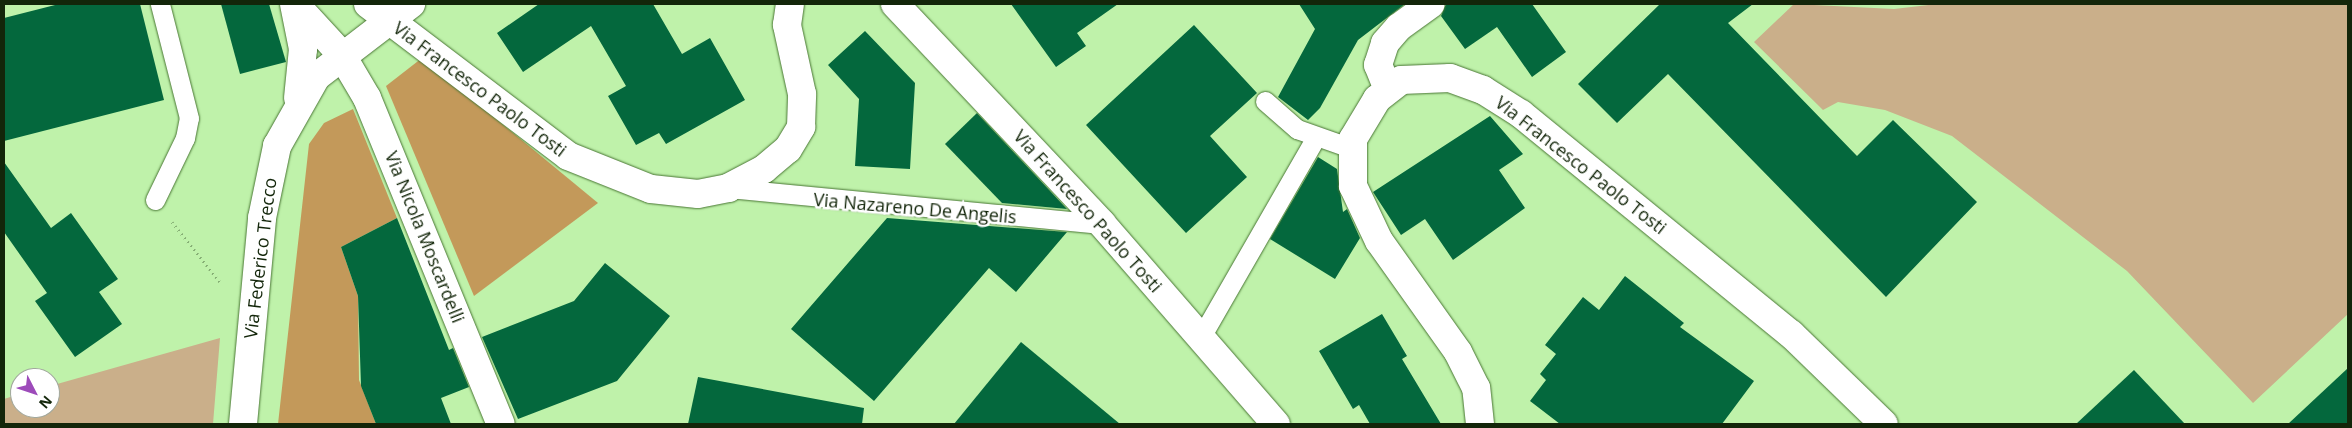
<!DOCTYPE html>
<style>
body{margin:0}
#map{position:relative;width:2352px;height:428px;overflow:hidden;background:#bff2aa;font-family:"Open Sans",sans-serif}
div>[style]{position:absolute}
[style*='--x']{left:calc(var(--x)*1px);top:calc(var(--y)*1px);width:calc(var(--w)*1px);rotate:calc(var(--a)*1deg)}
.green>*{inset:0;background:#caaf8a}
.forest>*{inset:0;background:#c3995a}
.building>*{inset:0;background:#04683d}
.path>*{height:3px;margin-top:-1.5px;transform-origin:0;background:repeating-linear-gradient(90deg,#86af75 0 1px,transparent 0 5px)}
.roads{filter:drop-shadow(0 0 1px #497634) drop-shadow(0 0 1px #497634)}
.lane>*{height:19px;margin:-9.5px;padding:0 9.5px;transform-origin:9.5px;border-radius:9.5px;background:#fff}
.street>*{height:28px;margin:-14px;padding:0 14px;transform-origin:14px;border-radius:14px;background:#fff}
.secondary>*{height:28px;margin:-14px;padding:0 14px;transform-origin:14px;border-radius:14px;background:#fff}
span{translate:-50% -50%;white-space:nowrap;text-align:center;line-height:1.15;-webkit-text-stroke:5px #fff;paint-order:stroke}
.street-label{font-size:18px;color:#13260a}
.frame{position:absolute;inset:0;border:5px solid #13260a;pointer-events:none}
.north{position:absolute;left:10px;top:368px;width:50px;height:50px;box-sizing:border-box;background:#fff;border:1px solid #a1a89d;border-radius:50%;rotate:131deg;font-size:14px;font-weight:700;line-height:20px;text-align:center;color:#13260a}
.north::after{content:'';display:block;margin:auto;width:18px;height:22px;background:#9d4bba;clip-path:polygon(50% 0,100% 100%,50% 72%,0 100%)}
</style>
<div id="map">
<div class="green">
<div style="clip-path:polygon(1794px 4px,1894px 9px,1937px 4px,2348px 4px,2348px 314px,2253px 403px,2127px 271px,1952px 136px,1885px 110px,1838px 102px,1823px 110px,1754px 42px)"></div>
<div style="clip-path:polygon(220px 338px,213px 424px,4px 424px,4px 399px,20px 394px,20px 408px,50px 408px,50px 386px)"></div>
</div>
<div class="forest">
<div style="clip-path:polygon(422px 58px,598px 203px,474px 296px,386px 86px)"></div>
<div style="clip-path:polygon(353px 109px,397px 218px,341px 247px,358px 296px,359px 380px,376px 424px,278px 424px,309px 144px,324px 123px)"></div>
</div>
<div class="building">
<div style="clip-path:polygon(59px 4px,140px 4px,164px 100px,4px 141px,4px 18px)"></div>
<div style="clip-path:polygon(221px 4px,269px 4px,286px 62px,240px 74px)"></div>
<div style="clip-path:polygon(539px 4px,653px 4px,682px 54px,710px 38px,745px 100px,666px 144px,659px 133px,636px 145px,608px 96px,626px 86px,591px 26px,523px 72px,497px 33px)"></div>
<div style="clip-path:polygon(1011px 4px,1118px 4px,1077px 33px,1086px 46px,1056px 67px)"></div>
<div style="clip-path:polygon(1299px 4px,1405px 4px,1358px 40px,1320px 108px,1308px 120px,1278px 97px,1315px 29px)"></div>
<div style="clip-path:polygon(1446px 4px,1532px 4px,1566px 52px,1532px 77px,1497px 27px,1465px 49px,1441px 16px)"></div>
<div style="clip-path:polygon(1660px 4px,1753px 4px,1728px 23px,1857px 156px,1893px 120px,1977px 202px,1886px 297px,1668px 74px,1617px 123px,1578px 84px)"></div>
<div style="clip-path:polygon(1194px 25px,1257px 93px,1210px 136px,1247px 177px,1186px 233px,1086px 125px)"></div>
<div style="clip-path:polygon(865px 31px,915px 83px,910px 169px,855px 166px,859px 99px,828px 65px)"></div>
<div style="clip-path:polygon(977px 113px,1067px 209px,1002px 203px,945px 144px)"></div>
<div style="clip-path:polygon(1490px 116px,1523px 154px,1499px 170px,1525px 208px,1453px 260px,1425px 219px,1401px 235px,1373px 192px)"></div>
<div style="clip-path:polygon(1318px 157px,1337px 169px,1343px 212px,1347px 209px,1360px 238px,1335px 279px,1270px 239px)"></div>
<div style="clip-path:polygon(4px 162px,51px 228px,71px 213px,118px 279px,99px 292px,122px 324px,75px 357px,35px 301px,47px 293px,4px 232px)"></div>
<div style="clip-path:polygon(397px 218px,449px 350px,453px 348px,469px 387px,441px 398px,451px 424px,376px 424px,361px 386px,358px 296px,341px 247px)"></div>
<div style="clip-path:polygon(887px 218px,1067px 232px,1016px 292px,989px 268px,874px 401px,791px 329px)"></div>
<div style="clip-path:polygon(605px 263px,670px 316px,617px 381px,518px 419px,482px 337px,574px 301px)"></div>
<div style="clip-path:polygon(1625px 276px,1684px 323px,1680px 327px,1754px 381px,1722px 424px,1560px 424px,1530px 401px,1546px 380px,1540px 374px,1556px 354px,1545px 345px,1583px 297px,1599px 310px)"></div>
<div style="clip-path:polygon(1382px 314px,1407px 356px,1402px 359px,1441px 424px,1370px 424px,1359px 405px,1353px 409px,1319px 351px)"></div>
<div style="clip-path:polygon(1021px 342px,1120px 424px,954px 424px)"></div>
<div style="clip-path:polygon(2348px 368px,2348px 424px,2288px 424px)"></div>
<div style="clip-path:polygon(2134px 370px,2185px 424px,2076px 424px)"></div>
<div style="clip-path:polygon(698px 377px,864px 408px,862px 424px,688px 424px)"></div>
</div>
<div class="path">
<div style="--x:172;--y:222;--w:77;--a:51.3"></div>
</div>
<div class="roads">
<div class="lane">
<div style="--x:1265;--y:101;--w:43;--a:41.2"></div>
<div style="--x:1297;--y:129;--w:57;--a:19.4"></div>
<div style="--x:728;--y:188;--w:376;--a:5.5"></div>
<div style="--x:155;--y:200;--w:69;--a:-64.2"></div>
<div style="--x:185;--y:138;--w:20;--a:-79"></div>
<div style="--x:189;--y:118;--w:118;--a:-104.3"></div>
<div style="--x:1201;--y:337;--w:231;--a:-60.1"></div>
</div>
<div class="street">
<div style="--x:341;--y:54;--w:51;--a:59.4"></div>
<div style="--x:367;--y:98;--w:352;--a:67.7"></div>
<div style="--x:1387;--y:87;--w:24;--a:-112"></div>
<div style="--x:1378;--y:65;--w:23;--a:-72"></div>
<div style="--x:1385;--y:43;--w:21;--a:-49"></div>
<div style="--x:1399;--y:27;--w:39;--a:-36"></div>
</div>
<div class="secondary">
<div style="--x:294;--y:4;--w:46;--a:78.7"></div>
<div style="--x:303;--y:49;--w:49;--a:95.8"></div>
<div style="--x:295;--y:4;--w:68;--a:47.4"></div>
<div style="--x:368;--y:4;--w:251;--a:37.2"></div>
<div style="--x:568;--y:156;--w:89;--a:21.7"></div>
<div style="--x:651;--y:189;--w:47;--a:6.1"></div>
<div style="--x:698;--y:194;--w:31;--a:-11"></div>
<div style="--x:728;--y:188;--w:41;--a:-27.8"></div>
<div style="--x:764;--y:169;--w:31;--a:-40"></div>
<div style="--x:788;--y:149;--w:26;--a:-59"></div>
<div style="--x:801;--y:127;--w:33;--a:-88"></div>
<div style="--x:802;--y:94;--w:71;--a:-102.3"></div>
<div style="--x:787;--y:25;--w:21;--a:-82"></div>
<div style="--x:895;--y:4;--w:302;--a:46.7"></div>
<div style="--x:1102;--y:224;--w:265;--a:49"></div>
<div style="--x:243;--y:424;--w:207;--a:-84.7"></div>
<div style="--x:262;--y:218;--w:74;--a:-78.2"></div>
<div style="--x:277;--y:146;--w:79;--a:-60.5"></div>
<div style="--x:316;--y:77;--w:120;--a:-37.5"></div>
<div style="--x:1480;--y:424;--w:36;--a:-96"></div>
<div style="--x:1476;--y:388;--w:40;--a:-116.6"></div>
<div style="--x:1458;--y:352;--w:136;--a:-125.4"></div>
<div style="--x:1379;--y:241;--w:61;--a:-115.3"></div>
<div style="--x:1353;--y:186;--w:47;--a:-90"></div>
<div style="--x:1353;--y:139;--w:47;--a:-59"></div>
<div style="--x:1377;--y:99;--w:31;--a:-38"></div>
<div style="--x:1401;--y:80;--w:49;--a:-2.3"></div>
<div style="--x:1450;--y:78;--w:35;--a:20"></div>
<div style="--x:1483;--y:90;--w:45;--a:32.3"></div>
<div style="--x:1521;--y:114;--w:348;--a:39.2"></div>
<div style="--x:1791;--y:334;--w:129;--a:44.1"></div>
</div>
</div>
<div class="street-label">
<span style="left:480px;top:89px;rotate:37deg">Via Francesco Paolo Tosti</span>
<span style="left:1581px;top:165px;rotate:38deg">Via Francesco Paolo Tosti</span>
<span style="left:915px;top:208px;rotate:5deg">Via Nazareno De Angelis</span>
<span style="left:1088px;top:211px;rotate:48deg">Via Francesco Paolo Tosti</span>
<span style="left:425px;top:237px;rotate:68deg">Via Nicola Moscardelli</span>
<span style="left:260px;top:258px;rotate:-83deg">Via Federico Trecco</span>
</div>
<div class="frame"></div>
<div class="north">N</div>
</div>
